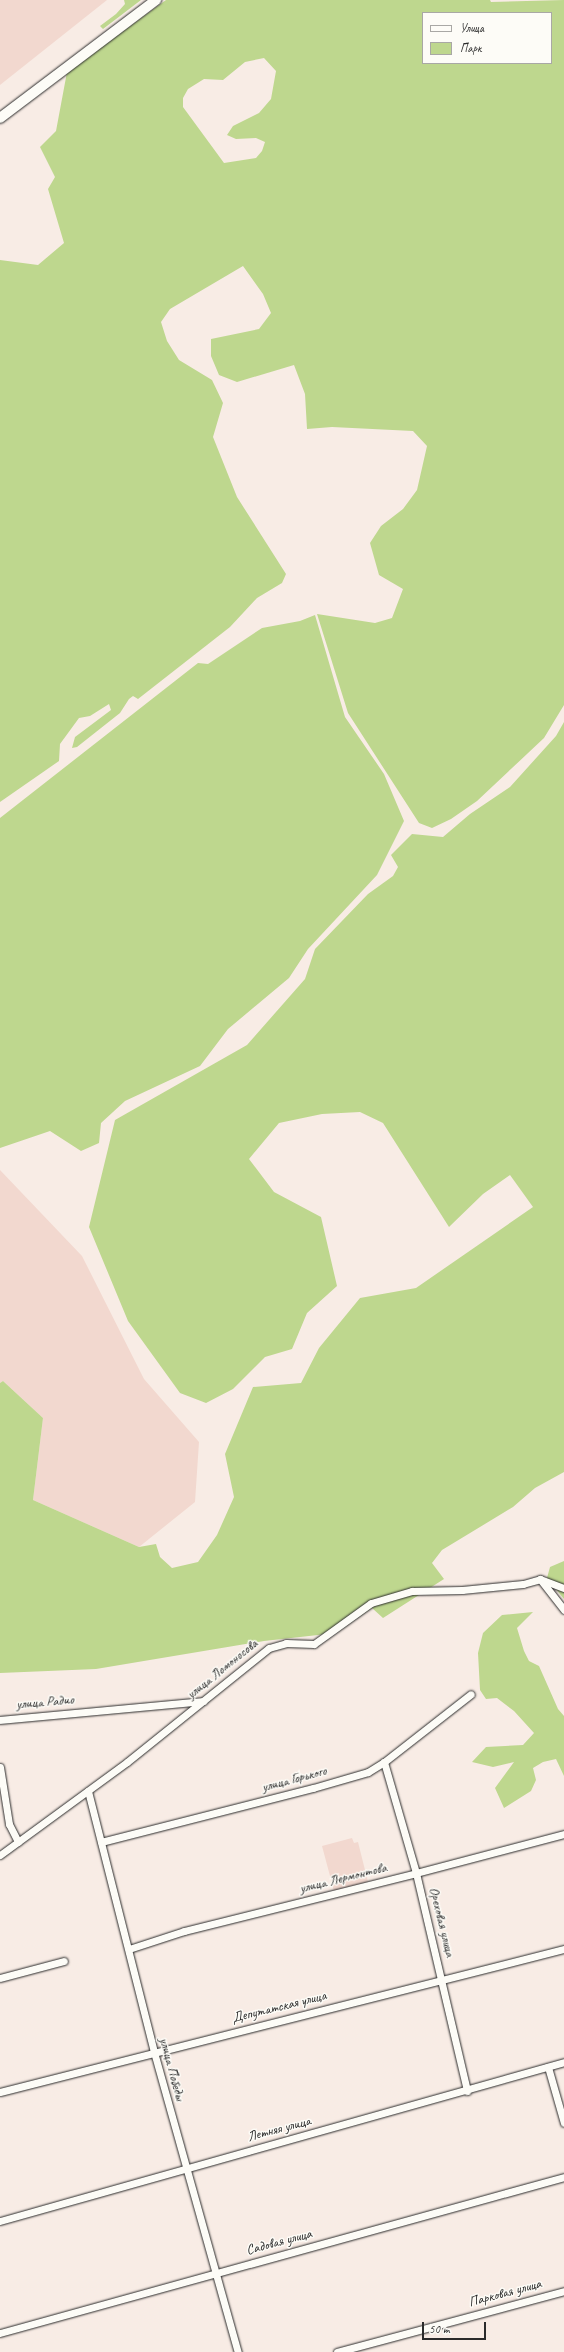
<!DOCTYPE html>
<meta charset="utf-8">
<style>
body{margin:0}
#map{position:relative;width:564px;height:2352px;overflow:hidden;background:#f8ece5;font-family:Caveat,sans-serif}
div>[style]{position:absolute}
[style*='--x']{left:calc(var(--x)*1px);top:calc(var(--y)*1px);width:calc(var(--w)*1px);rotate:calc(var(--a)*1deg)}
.built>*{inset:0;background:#f2d8cf}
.green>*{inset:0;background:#bed78e}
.roads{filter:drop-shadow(0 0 1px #2b2b2b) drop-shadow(0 0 1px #2b2b2b)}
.street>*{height:7px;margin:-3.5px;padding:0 3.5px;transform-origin:3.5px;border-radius:3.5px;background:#fdfcf7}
.secondary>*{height:10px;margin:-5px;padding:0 5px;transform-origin:5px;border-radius:5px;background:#fdfcf7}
span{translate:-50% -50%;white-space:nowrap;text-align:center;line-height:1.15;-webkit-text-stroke:3px #fdfcf7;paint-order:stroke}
.street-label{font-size:14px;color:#2b2b2b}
.legend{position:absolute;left:422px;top:12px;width:130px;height:52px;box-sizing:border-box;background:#fdfcf7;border:1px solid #a9a8a5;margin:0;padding:5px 7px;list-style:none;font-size:12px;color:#2b2b2b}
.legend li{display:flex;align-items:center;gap:8px;height:20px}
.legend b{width:20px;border:1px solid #a9a8a5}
.scale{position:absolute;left:422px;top:2322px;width:64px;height:18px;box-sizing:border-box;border:2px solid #2b2b2b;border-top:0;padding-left:5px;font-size:12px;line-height:14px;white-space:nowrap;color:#2b2b2b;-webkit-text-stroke:3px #fdfcf7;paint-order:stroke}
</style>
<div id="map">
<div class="built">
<div style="clip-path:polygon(0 0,107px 0,0 85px)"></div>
<div style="clip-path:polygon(0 1170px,82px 1256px,144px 1379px,199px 1442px,195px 1502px,139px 1547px,33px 1500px,43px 1418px,3px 1381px,0 1383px)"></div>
<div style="clip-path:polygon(352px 1838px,354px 1843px,358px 1842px,368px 1882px,334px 1891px,322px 1846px)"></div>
</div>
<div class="green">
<div style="clip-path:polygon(124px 0,141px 0,103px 29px,100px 26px,116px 14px,125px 4px)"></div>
<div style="clip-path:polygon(evenodd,166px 0,490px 0,491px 2px,564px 0,564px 705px,544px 738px,477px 801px,451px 819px,432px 828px,419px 823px,348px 713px,317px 614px,375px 623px,392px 618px,403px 589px,379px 575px,370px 543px,381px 526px,403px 509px,417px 490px,427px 446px,413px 431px,332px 427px,307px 429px,305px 394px,294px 365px,237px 382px,219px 375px,211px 356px,211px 339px,259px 329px,271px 313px,263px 294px,243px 266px,170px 309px,161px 322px,167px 341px,179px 360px,212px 380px,223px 403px,213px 437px,237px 497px,286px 574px,282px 583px,257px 598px,230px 627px,138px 699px,133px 696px,129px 699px,120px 713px,77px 747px,72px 748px,75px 737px,111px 710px,109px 704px,90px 716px,79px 718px,60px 744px,59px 761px,0 802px,0 260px,38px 265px,64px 243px,48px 189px,55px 177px,40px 147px,56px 131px,67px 72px,166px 0,423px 13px,551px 13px,551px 63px,423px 63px,423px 13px,166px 0,264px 58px,276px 71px,271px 99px,259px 113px,233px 126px,227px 135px,236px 139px,256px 138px,265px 142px,262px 151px,256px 158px,224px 163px,183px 107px,183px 98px,188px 89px,204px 79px,223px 80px,245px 62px,264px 58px)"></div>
<div style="clip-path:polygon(315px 615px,345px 717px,384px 774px,404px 821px,377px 875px,308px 949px,289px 978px,228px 1029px,200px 1066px,125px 1101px,101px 1123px,99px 1143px,81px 1151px,50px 1131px,0 1148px,0 818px,198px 663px,208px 664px,262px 628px,300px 621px)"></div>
<div style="clip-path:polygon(564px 722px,564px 1472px,535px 1488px,513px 1507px,442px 1550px,432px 1563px,444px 1579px,383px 1618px,372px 1608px,336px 1633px,264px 1641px,96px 1669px,0 1673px,0 1383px,3px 1381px,43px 1418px,33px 1500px,139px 1547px,156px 1544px,160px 1557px,172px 1568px,198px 1562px,217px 1535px,234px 1497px,225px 1454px,253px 1387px,301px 1383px,319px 1348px,360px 1298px,416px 1288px,533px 1207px,510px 1175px,483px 1194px,449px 1227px,383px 1123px,360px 1112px,322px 1114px,279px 1123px,249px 1159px,274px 1192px,321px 1217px,337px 1286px,307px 1313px,292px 1349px,265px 1357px,233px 1389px,206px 1403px,180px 1393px,128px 1321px,89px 1227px,115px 1120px,247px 1045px,305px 979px,315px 949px,368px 894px,393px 876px,398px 867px,391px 855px,412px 834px,443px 837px,470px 814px,510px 787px,556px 736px)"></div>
<div style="clip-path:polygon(564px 1561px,564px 1599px,547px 1578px,550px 1567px)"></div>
<div style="clip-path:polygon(533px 1612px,517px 1628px,524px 1651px,529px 1661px,539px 1666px,558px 1709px,564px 1716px,564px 1776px,556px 1759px,543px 1762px,533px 1768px,536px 1780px,531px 1791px,504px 1808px,495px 1788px,514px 1762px,493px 1767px,472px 1762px,486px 1747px,523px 1745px,534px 1733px,514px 1711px,497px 1698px,486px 1699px,480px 1690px,478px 1653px,483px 1633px,502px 1615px)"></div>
</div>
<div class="roads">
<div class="street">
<div style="--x:540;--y:1579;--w:39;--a:52"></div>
<div style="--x:540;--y:1579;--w:26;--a:21"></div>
<div style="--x:0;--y:1720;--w:204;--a:-5.3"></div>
<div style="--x:384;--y:1762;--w:116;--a:73.9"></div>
<div style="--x:416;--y:1873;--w:224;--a:76.8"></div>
<div style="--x:0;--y:1767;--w:58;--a:81"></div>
<div style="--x:9;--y:1824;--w:20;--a:63"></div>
<div style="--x:88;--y:1791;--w:269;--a:75.8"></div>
<div style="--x:154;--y:2052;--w:312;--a:74.4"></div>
<div style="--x:101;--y:1842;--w:219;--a:-14.3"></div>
<div style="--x:313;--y:1788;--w:57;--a:-16.2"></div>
<div style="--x:368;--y:1772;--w:19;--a:-32"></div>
<div style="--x:384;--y:1762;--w:110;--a:-38"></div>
<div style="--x:0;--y:1855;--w:157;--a:-36.2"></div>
<div style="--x:127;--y:1762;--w:182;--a:-38.8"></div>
<div style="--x:269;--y:1648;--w:18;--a:-16"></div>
<div style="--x:286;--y:1643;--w:28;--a:2"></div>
<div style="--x:314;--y:1644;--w:70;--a:-35.7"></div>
<div style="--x:371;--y:1603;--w:43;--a:-16.3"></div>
<div style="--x:412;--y:1591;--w:50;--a:-1.1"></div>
<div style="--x:462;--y:1590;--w:61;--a:-5.6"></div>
<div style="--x:523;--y:1584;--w:18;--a:-16"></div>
<div style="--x:129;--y:1949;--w:58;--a:-18.1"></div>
<div style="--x:184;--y:1931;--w:239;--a:-14"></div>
<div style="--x:416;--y:1873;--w:153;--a:-14.8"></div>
<div style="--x:0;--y:1978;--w:66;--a:-14.9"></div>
<div style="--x:548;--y:2067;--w:58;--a:74.1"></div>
<div style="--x:0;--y:2092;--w:582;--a:-14.23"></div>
<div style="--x:0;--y:2221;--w:586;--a:-15.74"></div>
<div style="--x:0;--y:2333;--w:585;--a:-15.46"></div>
<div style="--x:337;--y:2352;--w:235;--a:-15"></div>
</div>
<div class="secondary">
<div style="--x:0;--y:118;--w:196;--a:-37.1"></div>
</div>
</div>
<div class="street-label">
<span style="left:222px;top:1669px;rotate:-39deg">улица Ломоносова</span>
<span style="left:45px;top:1702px;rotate:-5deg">улица Радио</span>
<span style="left:294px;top:1779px;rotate:-15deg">улица Горького</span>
<span style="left:343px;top:1878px;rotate:-14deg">улица Лермонтова</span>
<span style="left:442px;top:1922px;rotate:76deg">Ореховая улица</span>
<span style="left:279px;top:2007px;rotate:-14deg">Депутатская улица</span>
<span style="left:172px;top:2069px;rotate:75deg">улица Победы</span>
<span style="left:279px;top:2129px;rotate:-15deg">Летняя улица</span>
<span style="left:279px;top:2242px;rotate:-15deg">Садовая улица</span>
<span style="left:505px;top:2293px;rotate:-15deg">Парковая улица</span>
</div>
<ul class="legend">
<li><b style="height:5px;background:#fdfcf7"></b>Улица</li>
<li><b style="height:11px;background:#bed78e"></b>Парк</li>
</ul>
<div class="scale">50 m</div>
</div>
